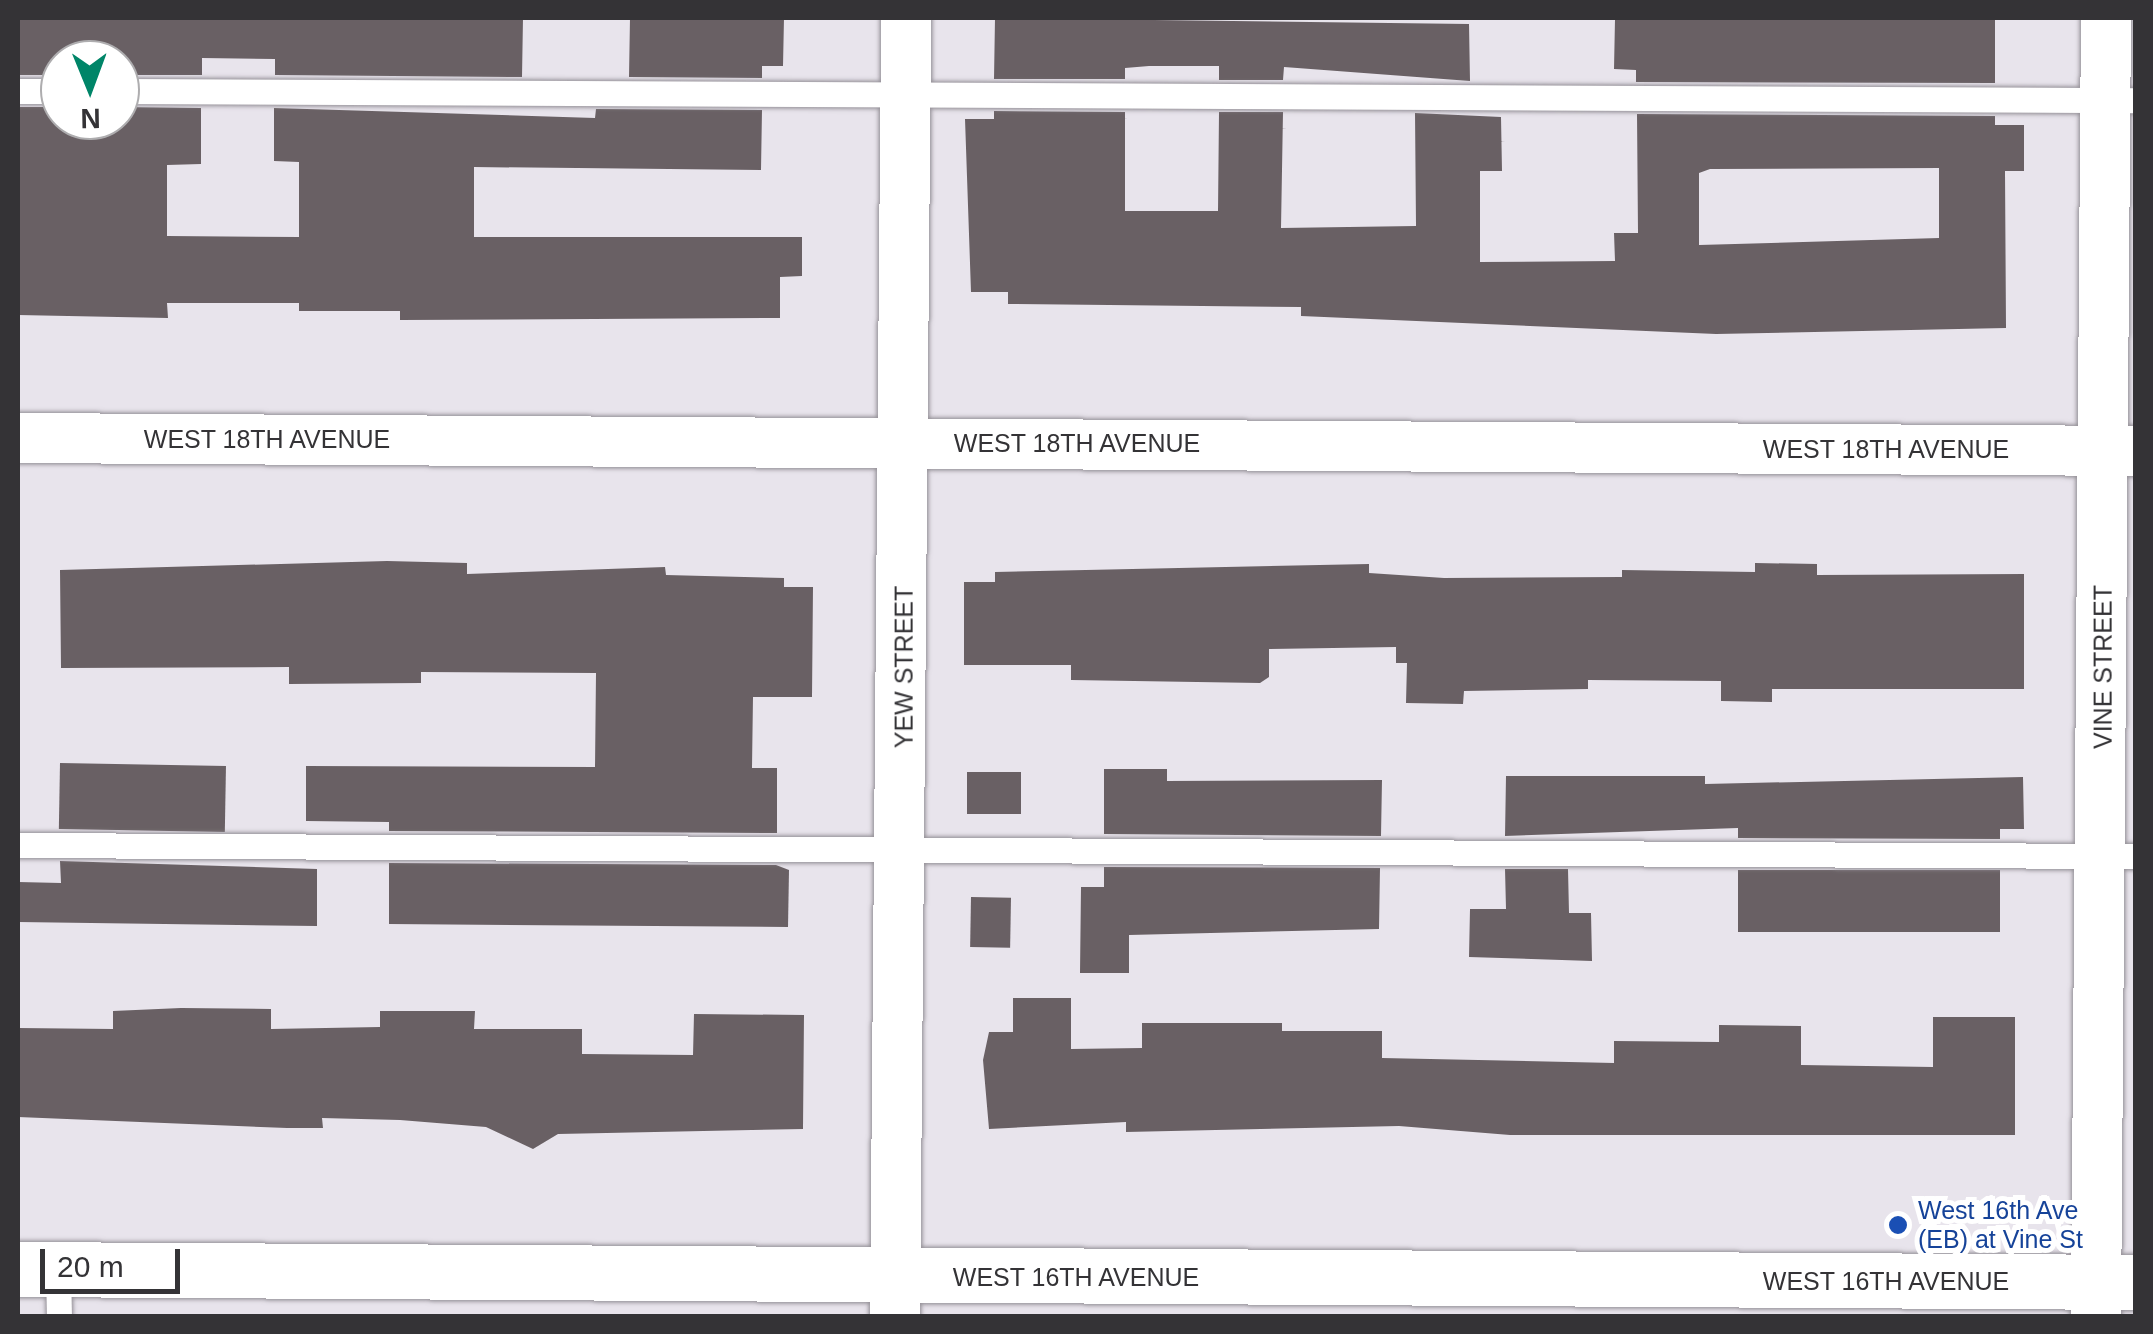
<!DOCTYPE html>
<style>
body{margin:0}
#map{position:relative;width:2153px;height:1334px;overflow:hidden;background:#e8e4ec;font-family:Helvetica,sans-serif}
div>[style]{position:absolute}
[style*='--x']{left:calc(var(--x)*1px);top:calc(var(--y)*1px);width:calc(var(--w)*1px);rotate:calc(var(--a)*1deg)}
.building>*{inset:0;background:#696064;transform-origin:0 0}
.path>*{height:6px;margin-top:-3px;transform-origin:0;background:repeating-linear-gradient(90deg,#a7a4aa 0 8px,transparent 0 13px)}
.roads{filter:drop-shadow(0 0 2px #959198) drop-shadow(0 0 2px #959198)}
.service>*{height:25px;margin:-12.5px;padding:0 12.5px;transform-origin:12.5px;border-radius:12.5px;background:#fff}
.minor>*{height:50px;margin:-25px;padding:0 25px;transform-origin:25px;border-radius:25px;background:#fff}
.secondary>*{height:55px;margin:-27.5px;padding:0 27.5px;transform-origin:27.5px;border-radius:27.5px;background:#fff}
.dots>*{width:28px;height:28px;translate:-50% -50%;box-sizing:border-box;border:5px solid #fff;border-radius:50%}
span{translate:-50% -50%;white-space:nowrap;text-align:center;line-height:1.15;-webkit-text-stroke:10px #fff;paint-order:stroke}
.street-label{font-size:25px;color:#343336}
.transit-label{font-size:25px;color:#164399}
.left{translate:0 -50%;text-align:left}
.frame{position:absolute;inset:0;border:20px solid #343336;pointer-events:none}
.north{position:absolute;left:40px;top:40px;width:100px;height:100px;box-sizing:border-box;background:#fff;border:2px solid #aeadaf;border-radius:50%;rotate:179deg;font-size:28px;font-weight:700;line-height:40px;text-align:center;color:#343336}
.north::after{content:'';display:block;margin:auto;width:35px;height:45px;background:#008568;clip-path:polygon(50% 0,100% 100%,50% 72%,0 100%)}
.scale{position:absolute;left:40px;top:1249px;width:140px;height:45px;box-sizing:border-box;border:5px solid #343336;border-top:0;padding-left:12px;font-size:30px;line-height:35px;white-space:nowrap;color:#343336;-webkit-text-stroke:8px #fff;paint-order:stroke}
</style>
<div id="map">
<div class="building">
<div style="clip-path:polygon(18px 18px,523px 18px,522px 77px,275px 75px,275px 59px,202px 58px,202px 75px,120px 75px,120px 60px,60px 60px,60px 75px,18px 75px)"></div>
<div style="clip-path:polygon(630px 18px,784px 18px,783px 66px,762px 66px,762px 78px,629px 77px)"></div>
<div style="clip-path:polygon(995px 18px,1469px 24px,1470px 81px,1284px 67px,1283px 80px,1219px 80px,1219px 66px,1149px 66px,1125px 68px,1125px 79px,994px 79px)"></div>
<div style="clip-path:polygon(1995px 18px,1995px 83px,1636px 82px,1636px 70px,1614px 69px,1615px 19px)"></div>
<div style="clip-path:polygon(18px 107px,60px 107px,60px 120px,120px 120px,120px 107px,201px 108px,201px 164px,167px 165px,167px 236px,299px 237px,299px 162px,274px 161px,274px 108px,595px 118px,596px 109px,762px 110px,761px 170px,474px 167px,474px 237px,802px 237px,802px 276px,780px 277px,780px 318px,400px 320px,400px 311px,299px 311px,299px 303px,167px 303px,168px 318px,18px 315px)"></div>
<div style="clip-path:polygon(evenodd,994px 111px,1125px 112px,1125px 211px,1218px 211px,1219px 112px,1283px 112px,1281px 228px,1416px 226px,1415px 113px,1501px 117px,1502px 171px,1480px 171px,1480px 262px,1615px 261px,1614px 233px,1638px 233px,1637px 114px,1995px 116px,1995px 125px,2024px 125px,2024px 171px,2005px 171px,2006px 328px,1716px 334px,1301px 316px,1301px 307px,1008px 304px,1008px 292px,971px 292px,965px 119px,994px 119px,994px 111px,1939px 168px,1939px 238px,1699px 245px,1699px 173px,1710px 169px,1939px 168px)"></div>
<div style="clip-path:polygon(387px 561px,467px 563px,467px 574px,665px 567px,666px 575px,784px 578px,784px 587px,813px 587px,812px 697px,753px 697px,752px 768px,777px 768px,777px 833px,389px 831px,389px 822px,306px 821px,306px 766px,595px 767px,596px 673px,421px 672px,421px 683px,289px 684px,289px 667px,61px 668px,60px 570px)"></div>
<div style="clip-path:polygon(1755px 563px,1817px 564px,1817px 575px,2024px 574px,2024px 689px,1772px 689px,1772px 702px,1721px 701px,1721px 681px,1588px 680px,1588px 689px,1464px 691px,1463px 704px,1406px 703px,1407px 663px,1396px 663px,1396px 647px,1269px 649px,1269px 677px,1260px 683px,1071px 680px,1071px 665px,964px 665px,964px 582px,995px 582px,995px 572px,1369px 564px,1369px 573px,1444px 578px,1622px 577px,1622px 570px,1755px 572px)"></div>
<div style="left:60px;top:763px;width:166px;height:66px;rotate:1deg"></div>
<div style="clip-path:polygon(1104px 769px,1167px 769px,1167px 781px,1382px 780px,1381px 836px,1104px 834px)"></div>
<div style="left:967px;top:772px;width:54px;height:42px"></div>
<div style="clip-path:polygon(1506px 776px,1705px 776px,1705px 784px,2023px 777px,2024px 829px,2000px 829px,2000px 839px,1738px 838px,1738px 828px,1505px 836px)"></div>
<div style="clip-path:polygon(60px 861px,317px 869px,317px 926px,18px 922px,18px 882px,61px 883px)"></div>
<div style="clip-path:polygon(389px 863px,776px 865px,789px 870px,788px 927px,389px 924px)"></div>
<div style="clip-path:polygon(1104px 867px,1380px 868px,1379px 929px,1129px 935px,1129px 973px,1080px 973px,1081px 887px,1104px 887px)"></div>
<div style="clip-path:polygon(1505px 869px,1568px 869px,1569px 913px,1591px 913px,1592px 961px,1469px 957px,1470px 909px,1506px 909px)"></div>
<div style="left:1738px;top:870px;width:262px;height:62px"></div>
<div style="left:971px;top:897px;width:40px;height:50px;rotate:1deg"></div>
<div style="clip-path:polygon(1013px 998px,1071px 998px,1071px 1049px,1142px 1048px,1142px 1023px,1282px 1023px,1282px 1031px,1382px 1031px,1382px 1058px,1614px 1063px,1614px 1041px,1719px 1042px,1719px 1025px,1801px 1026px,1801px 1065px,1933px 1067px,1933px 1017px,2015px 1017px,2015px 1135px,1510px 1135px,1399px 1126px,1126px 1132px,1126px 1122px,989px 1129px,983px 1060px,989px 1032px,1013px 1032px)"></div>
<div style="clip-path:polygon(181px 1008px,271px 1009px,271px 1029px,380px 1027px,380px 1011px,475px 1011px,474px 1029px,582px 1029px,582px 1054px,693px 1055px,694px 1014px,804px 1015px,803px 1129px,558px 1134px,533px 1149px,486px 1127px,400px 1120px,322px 1118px,323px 1128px,287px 1128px,18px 1117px,18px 1028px,113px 1029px,113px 1011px)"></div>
</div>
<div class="path">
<div style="--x:1896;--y:1212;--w:13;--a:81"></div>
</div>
<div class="roads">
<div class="service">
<div style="--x:18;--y:91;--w:42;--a:0"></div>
<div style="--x:120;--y:91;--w:2016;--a:0.26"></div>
<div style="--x:18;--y:845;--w:2118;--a:0.3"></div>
<div style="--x:58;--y:1269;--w:47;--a:88.8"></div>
</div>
<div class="minor">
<div style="--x:18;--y:438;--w:2118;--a:0.35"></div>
<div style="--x:895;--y:1316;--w:1298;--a:-89.51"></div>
<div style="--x:2096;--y:1316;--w:1298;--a:-89.56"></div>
</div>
<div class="secondary">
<div style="--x:18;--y:1269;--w:2118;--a:0.35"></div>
</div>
</div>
<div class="dots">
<div style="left:1898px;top:1225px;background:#1a4fb4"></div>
</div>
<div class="street-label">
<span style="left:267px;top:439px">WEST 18TH AVENUE</span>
<span style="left:1077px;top:443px">WEST 18TH AVENUE</span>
<span style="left:1886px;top:449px">WEST 18TH AVENUE</span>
<span style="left:904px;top:667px;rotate:-90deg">YEW STREET</span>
<span style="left:2103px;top:667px;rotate:-90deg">VINE STREET</span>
<span style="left:1076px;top:1277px">WEST 16TH AVENUE</span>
<span style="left:1886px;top:1281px">WEST 16TH AVENUE</span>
</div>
<div class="transit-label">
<span class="left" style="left:1918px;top:1225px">West 16th Ave<br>(EB) at Vine St</span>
</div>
<div class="frame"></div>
<div class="north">N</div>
<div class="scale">20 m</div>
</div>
